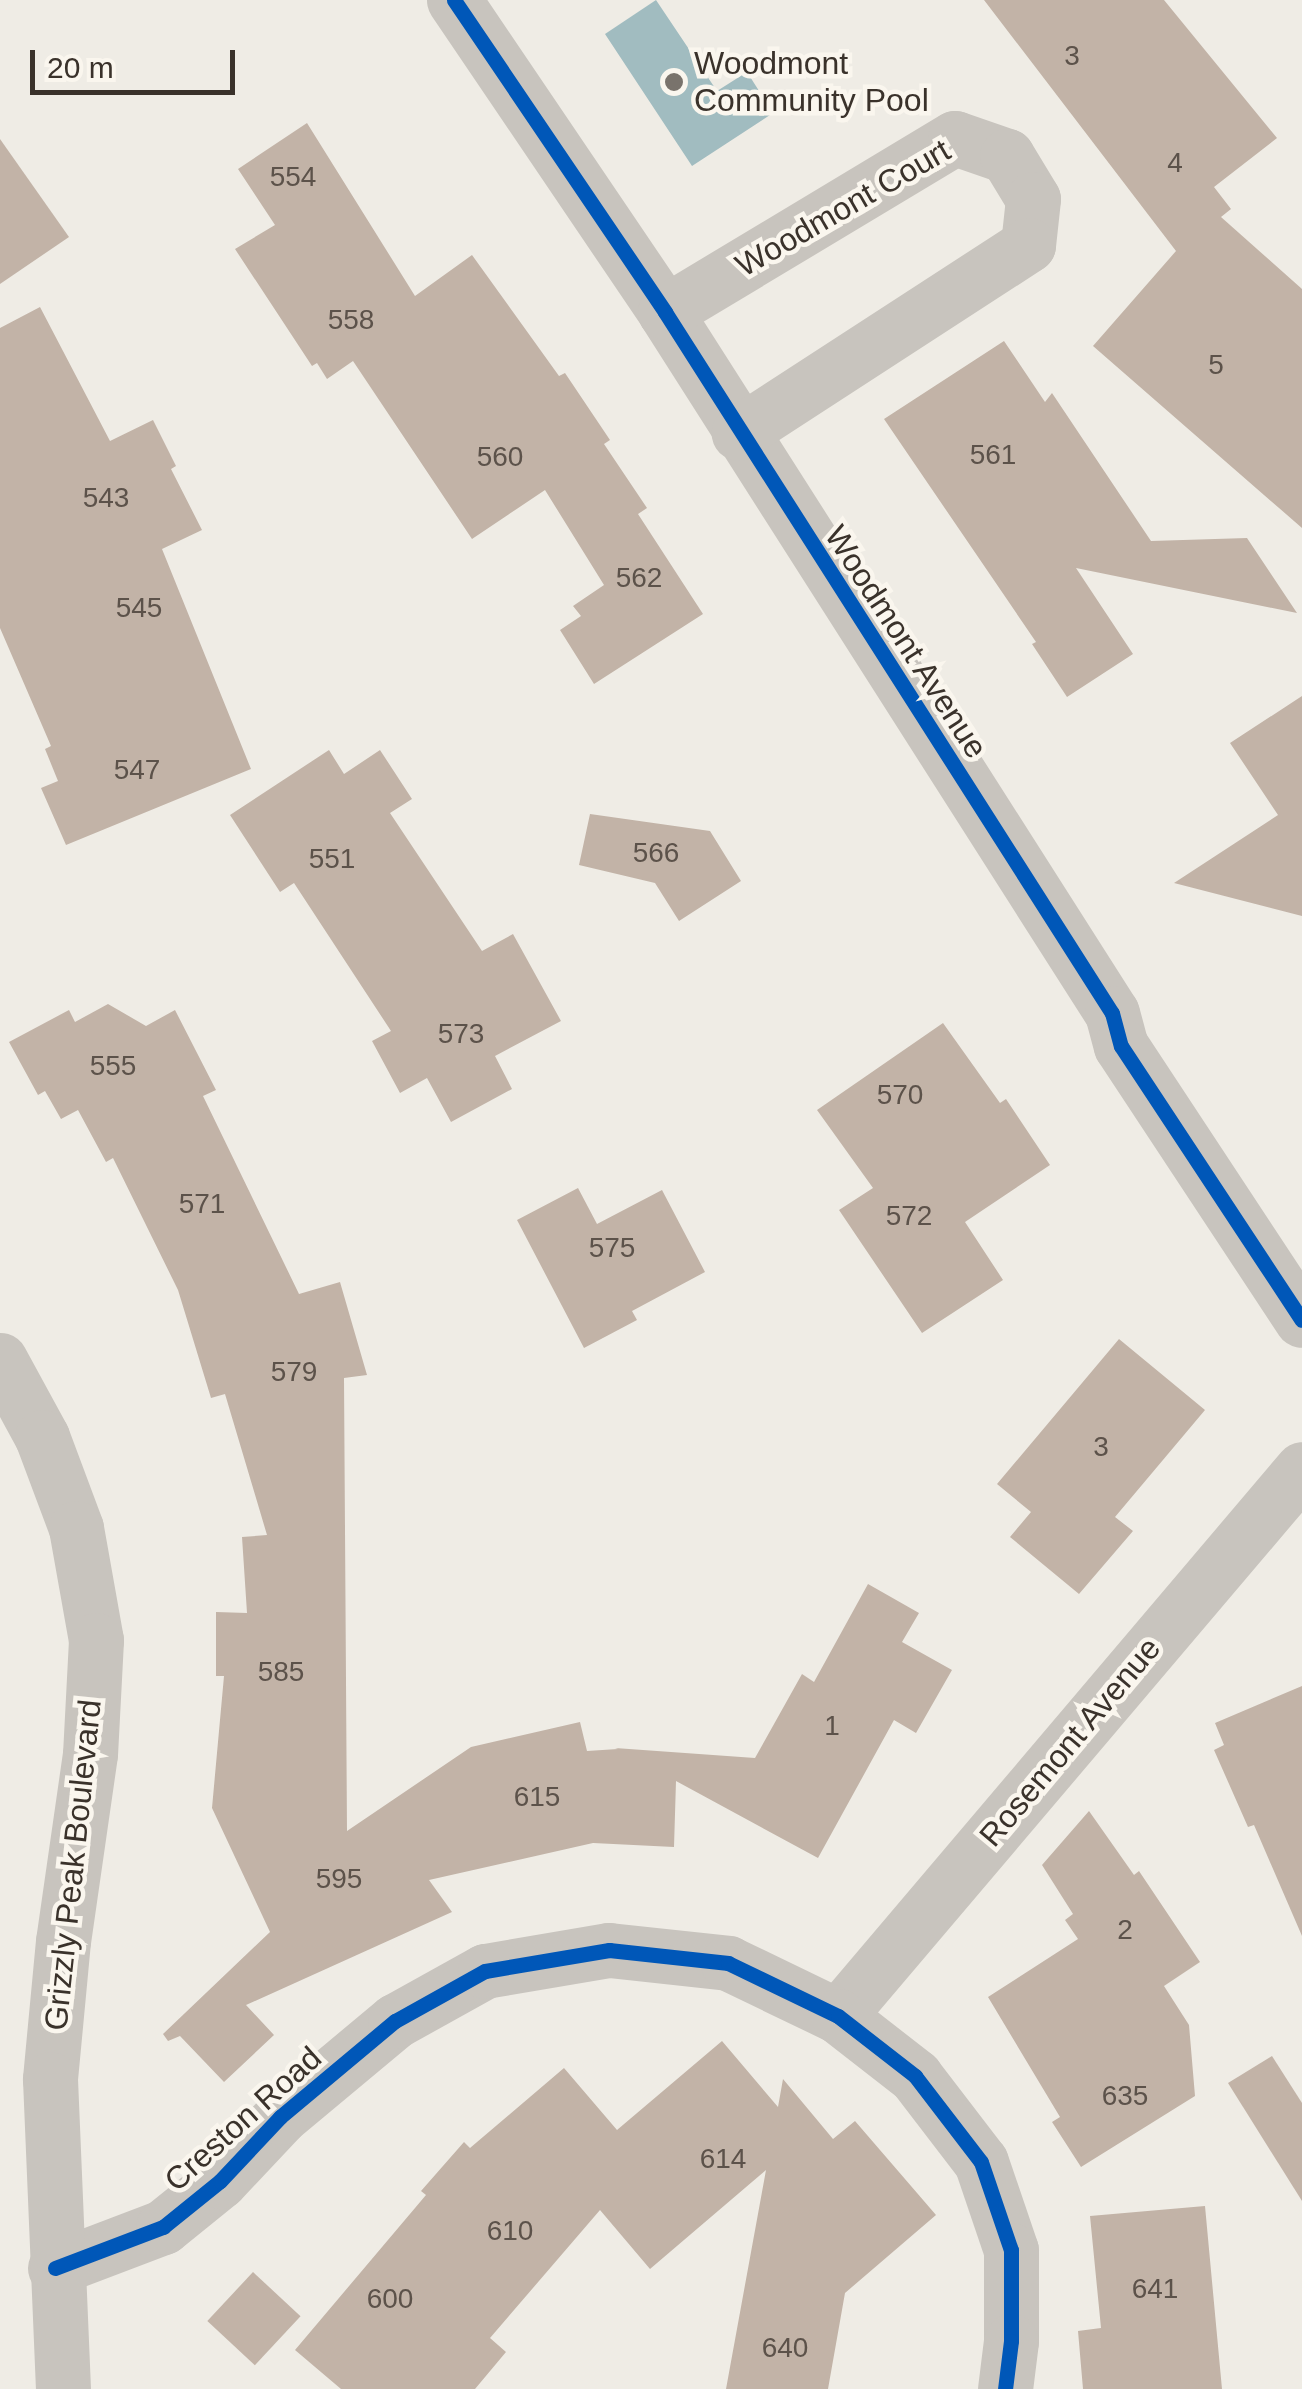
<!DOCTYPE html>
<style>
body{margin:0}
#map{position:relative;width:1302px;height:2389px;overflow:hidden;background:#efece5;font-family:Arial,sans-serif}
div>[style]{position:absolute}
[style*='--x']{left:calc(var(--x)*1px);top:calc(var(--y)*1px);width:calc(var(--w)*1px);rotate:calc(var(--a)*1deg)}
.water>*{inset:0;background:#a1bcc0}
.building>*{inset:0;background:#c2b3a7;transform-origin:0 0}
.minor>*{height:55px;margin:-27.5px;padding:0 27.5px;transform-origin:27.5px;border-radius:27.5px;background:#c8c4be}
.tertiary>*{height:55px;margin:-27.5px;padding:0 27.5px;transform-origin:27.5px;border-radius:27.5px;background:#c8c4be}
.cycleway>*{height:15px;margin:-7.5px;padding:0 7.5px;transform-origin:7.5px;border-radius:7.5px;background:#0057b8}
.dots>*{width:28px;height:28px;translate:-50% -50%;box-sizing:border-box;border:5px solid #faf6ee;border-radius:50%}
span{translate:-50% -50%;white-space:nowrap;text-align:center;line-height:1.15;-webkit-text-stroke:9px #faf6ee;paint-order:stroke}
.number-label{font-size:28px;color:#5c524a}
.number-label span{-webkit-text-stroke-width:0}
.poi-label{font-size:32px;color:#3a322b}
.left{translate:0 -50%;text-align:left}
.street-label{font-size:32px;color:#3a322b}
.scale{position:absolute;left:30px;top:50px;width:205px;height:45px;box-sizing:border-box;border:5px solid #3a322b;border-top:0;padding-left:12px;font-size:30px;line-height:35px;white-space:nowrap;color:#3a322b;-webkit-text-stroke:8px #faf6ee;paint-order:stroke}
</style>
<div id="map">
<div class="water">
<div style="clip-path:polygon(656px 0,717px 91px,747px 72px,773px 113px,692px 166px,605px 34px)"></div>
</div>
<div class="building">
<div style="clip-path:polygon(984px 0,1164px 0,1277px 138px,1214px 187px,1231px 209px,1221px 217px,1302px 289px,1302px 528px,1093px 346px,1176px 251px)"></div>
<div style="clip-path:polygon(307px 123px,415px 296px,472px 255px,559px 376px,565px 373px,610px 440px,604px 444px,647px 508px,638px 514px,703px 614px,594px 684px,560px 630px,581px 616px,573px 606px,604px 585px,545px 490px,472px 539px,353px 361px,327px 379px,317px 363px,312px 366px,235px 249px,275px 225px,238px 169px)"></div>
<div style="clip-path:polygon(0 139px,69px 237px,0 284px)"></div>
<div style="clip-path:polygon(40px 307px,110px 441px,153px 420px,176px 466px,171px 469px,202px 530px,162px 549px,251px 769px,66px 845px,41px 788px,58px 781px,45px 749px,51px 746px,0 628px,0 328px)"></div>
<div style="clip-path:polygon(1004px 341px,1045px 402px,1052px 393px,1151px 541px,1247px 538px,1297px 613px,1076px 568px,1133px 654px,1067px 697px,1032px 644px,1036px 642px,884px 419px)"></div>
<div style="clip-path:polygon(1302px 696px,1302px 916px,1174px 883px,1278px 815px,1230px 743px)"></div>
<div style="clip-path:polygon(329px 750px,344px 774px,380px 750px,412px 799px,390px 813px,482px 951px,513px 934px,561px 1021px,495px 1056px,512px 1089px,451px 1122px,427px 1078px,400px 1093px,372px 1041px,391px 1031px,294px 883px,280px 892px,230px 815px)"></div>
<div style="clip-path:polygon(590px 814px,710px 831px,741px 881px,679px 921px,655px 883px,579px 865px)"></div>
<div style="clip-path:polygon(108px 1004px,146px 1026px,175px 1010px,216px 1090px,203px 1096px,299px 1294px,340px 1282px,367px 1375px,344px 1378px,347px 1831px,471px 1747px,580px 1722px,587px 1751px,618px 1749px,615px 1748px,755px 1758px,802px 1674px,814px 1682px,868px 1584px,919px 1613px,902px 1642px,952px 1670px,916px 1733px,894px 1720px,818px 1858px,676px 1781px,674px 1847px,593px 1843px,429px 1880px,452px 1912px,246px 2005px,274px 2035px,224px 2082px,180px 2036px,168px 2041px,163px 2034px,270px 1932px,212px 1808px,224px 1676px,216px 1676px,216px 1612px,247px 1613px,242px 1537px,267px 1535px,225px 1394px,211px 1398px,178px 1290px,113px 1158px,106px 1162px,78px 1110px,61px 1119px,45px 1091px,38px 1095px,9px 1042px,69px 1010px,75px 1022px)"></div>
<div style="clip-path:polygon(943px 1023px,1000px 1103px,1006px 1099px,1050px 1165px,965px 1222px,1003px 1280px,922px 1333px,839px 1210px,873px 1188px,817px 1110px)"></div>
<div style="clip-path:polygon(578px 1188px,597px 1224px,662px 1190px,705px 1272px,632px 1311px,637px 1320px,584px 1348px,517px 1220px)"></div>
<div style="clip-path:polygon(1119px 1339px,1205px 1410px,1115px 1517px,1133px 1531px,1079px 1594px,1010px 1537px,1031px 1512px,997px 1484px)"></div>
<div style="clip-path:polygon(1302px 1686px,1302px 1936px,1254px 1825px,1248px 1827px,1214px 1750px,1224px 1745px,1215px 1723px)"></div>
<div style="clip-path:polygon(1089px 1811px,1134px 1875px,1139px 1871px,1200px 1962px,1164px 1986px,1189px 2025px,1195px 2096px,1081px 2167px,1052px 2122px,1060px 2117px,988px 1997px,1078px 1939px,1065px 1920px,1073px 1914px,1042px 1865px)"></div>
<div style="clip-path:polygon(722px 2041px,778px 2107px,783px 2079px,833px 2139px,855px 2121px,936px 2215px,845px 2293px,828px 2389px,726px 2389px,766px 2170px,650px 2269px,600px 2210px,490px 2338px,506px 2352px,475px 2389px,341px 2389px,295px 2350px,426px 2195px,421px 2191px,464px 2142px,470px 2148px,564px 2068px,617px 2130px)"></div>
<div style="clip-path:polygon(1272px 2056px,1302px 2103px,1302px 2201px,1228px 2083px)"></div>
<div style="clip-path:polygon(1205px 2206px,1222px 2389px,1083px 2389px,1078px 2331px,1101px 2328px,1090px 2216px)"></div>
<div style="left:253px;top:2272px;width:65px;height:67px;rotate:43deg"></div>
</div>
<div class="minor">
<div style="--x:454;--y:0;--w:377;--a:55.9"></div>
<div style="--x:665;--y:312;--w:831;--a:57.48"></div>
<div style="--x:1112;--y:1013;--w:34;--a:75"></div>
<div style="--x:1121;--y:1046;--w:328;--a:56.6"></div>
<div style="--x:665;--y:312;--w:338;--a:-31"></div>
<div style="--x:955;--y:138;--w:55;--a:19.1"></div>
<div style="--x:1007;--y:156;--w:50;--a:58.8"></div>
<div style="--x:1033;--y:199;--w:46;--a:96.2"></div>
<div style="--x:1028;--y:245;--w:345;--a:147"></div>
<div style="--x:838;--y:2016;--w:717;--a:-49.69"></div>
<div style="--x:55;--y:2268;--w:116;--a:-20.8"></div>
<div style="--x:163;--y:2227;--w:73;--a:-38.9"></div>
<div style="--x:220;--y:2181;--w:88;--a:-46.8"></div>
<div style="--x:280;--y:2117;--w:150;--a:-39.9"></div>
<div style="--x:395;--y:2021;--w:103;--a:-29.1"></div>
<div style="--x:485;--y:1971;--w:126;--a:-9.6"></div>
<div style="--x:609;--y:1950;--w:120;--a:6.2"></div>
<div style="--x:728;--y:1963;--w:122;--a:25.7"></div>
<div style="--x:838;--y:2016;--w:98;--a:37.9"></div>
<div style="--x:915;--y:2076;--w:108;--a:52.5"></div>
<div style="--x:981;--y:2162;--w:93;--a:71.2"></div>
<div style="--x:1011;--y:2250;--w:91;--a:90"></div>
<div style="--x:1011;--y:2341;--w:48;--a:97.1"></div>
</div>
<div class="tertiary">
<div style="--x:0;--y:1360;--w:88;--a:61.4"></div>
<div style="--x:42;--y:1437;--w:97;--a:69.5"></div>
<div style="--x:76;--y:1528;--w:114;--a:79.9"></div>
<div style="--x:96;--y:1640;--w:114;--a:93"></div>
<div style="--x:90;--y:1754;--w:189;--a:98.2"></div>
<div style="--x:63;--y:1941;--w:139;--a:95.4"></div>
<div style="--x:50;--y:2079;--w:310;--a:87.6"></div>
</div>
<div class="cycleway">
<div style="--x:454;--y:0;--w:377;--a:55.9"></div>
<div style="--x:665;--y:312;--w:831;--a:57.48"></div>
<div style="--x:1112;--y:1013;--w:34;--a:75"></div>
<div style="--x:1121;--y:1046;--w:328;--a:56.6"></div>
<div style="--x:55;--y:2268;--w:116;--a:-20.8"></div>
<div style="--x:163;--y:2227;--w:73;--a:-38.9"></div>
<div style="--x:220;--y:2181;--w:88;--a:-46.8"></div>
<div style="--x:280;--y:2117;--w:150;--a:-39.9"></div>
<div style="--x:395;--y:2021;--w:103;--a:-29.1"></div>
<div style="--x:485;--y:1971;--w:126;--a:-9.6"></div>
<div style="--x:609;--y:1950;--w:120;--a:6.2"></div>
<div style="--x:728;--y:1963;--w:122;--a:25.7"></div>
<div style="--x:838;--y:2016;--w:98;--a:37.9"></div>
<div style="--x:915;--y:2076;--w:108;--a:52.5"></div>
<div style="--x:981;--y:2162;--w:93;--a:71.2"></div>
<div style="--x:1011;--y:2250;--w:91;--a:90"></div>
<div style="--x:1011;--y:2341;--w:48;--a:97.1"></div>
</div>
<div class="dots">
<div style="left:674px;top:82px;background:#79736c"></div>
</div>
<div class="number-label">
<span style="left:1072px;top:56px">3</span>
<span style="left:1175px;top:163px">4</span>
<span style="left:293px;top:177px">554</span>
<span style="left:351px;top:320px">558</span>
<span style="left:1216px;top:365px">5</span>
<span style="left:993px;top:455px">561</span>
<span style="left:500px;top:457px">560</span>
<span style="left:106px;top:498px">543</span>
<span style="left:639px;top:578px">562</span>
<span style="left:139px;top:608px">545</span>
<span style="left:137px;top:770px">547</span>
<span style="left:656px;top:853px">566</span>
<span style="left:332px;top:859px">551</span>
<span style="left:461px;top:1034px">573</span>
<span style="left:113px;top:1066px">555</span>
<span style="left:900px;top:1095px">570</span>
<span style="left:202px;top:1204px">571</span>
<span style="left:909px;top:1216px">572</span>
<span style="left:612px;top:1248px">575</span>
<span style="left:294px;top:1372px">579</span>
<span style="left:1101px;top:1447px">3</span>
<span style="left:281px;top:1672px">585</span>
<span style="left:832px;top:1726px">1</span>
<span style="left:537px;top:1797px">615</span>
<span style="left:339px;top:1879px">595</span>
<span style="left:1125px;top:1930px">2</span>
<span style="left:1125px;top:2096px">635</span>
<span style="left:723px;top:2159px">614</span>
<span style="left:510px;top:2231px">610</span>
<span style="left:1155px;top:2289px">641</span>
<span style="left:390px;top:2299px">600</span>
<span style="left:785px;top:2348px">640</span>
</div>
<div class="poi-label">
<span class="left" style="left:694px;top:82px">Woodmont<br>Community Pool</span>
</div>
<div class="street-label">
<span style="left:843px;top:208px;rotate:-30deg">Woodmont Court</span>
<span style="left:906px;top:642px;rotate:57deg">Woodmont Avenue</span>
<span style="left:1070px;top:1742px;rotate:-50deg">Rosemont Avenue</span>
<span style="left:73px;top:1865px;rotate:-84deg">Grizzly Peak Boulevard</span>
<span style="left:243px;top:2119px;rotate:-42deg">Creston Road</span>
</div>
<div class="scale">20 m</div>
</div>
